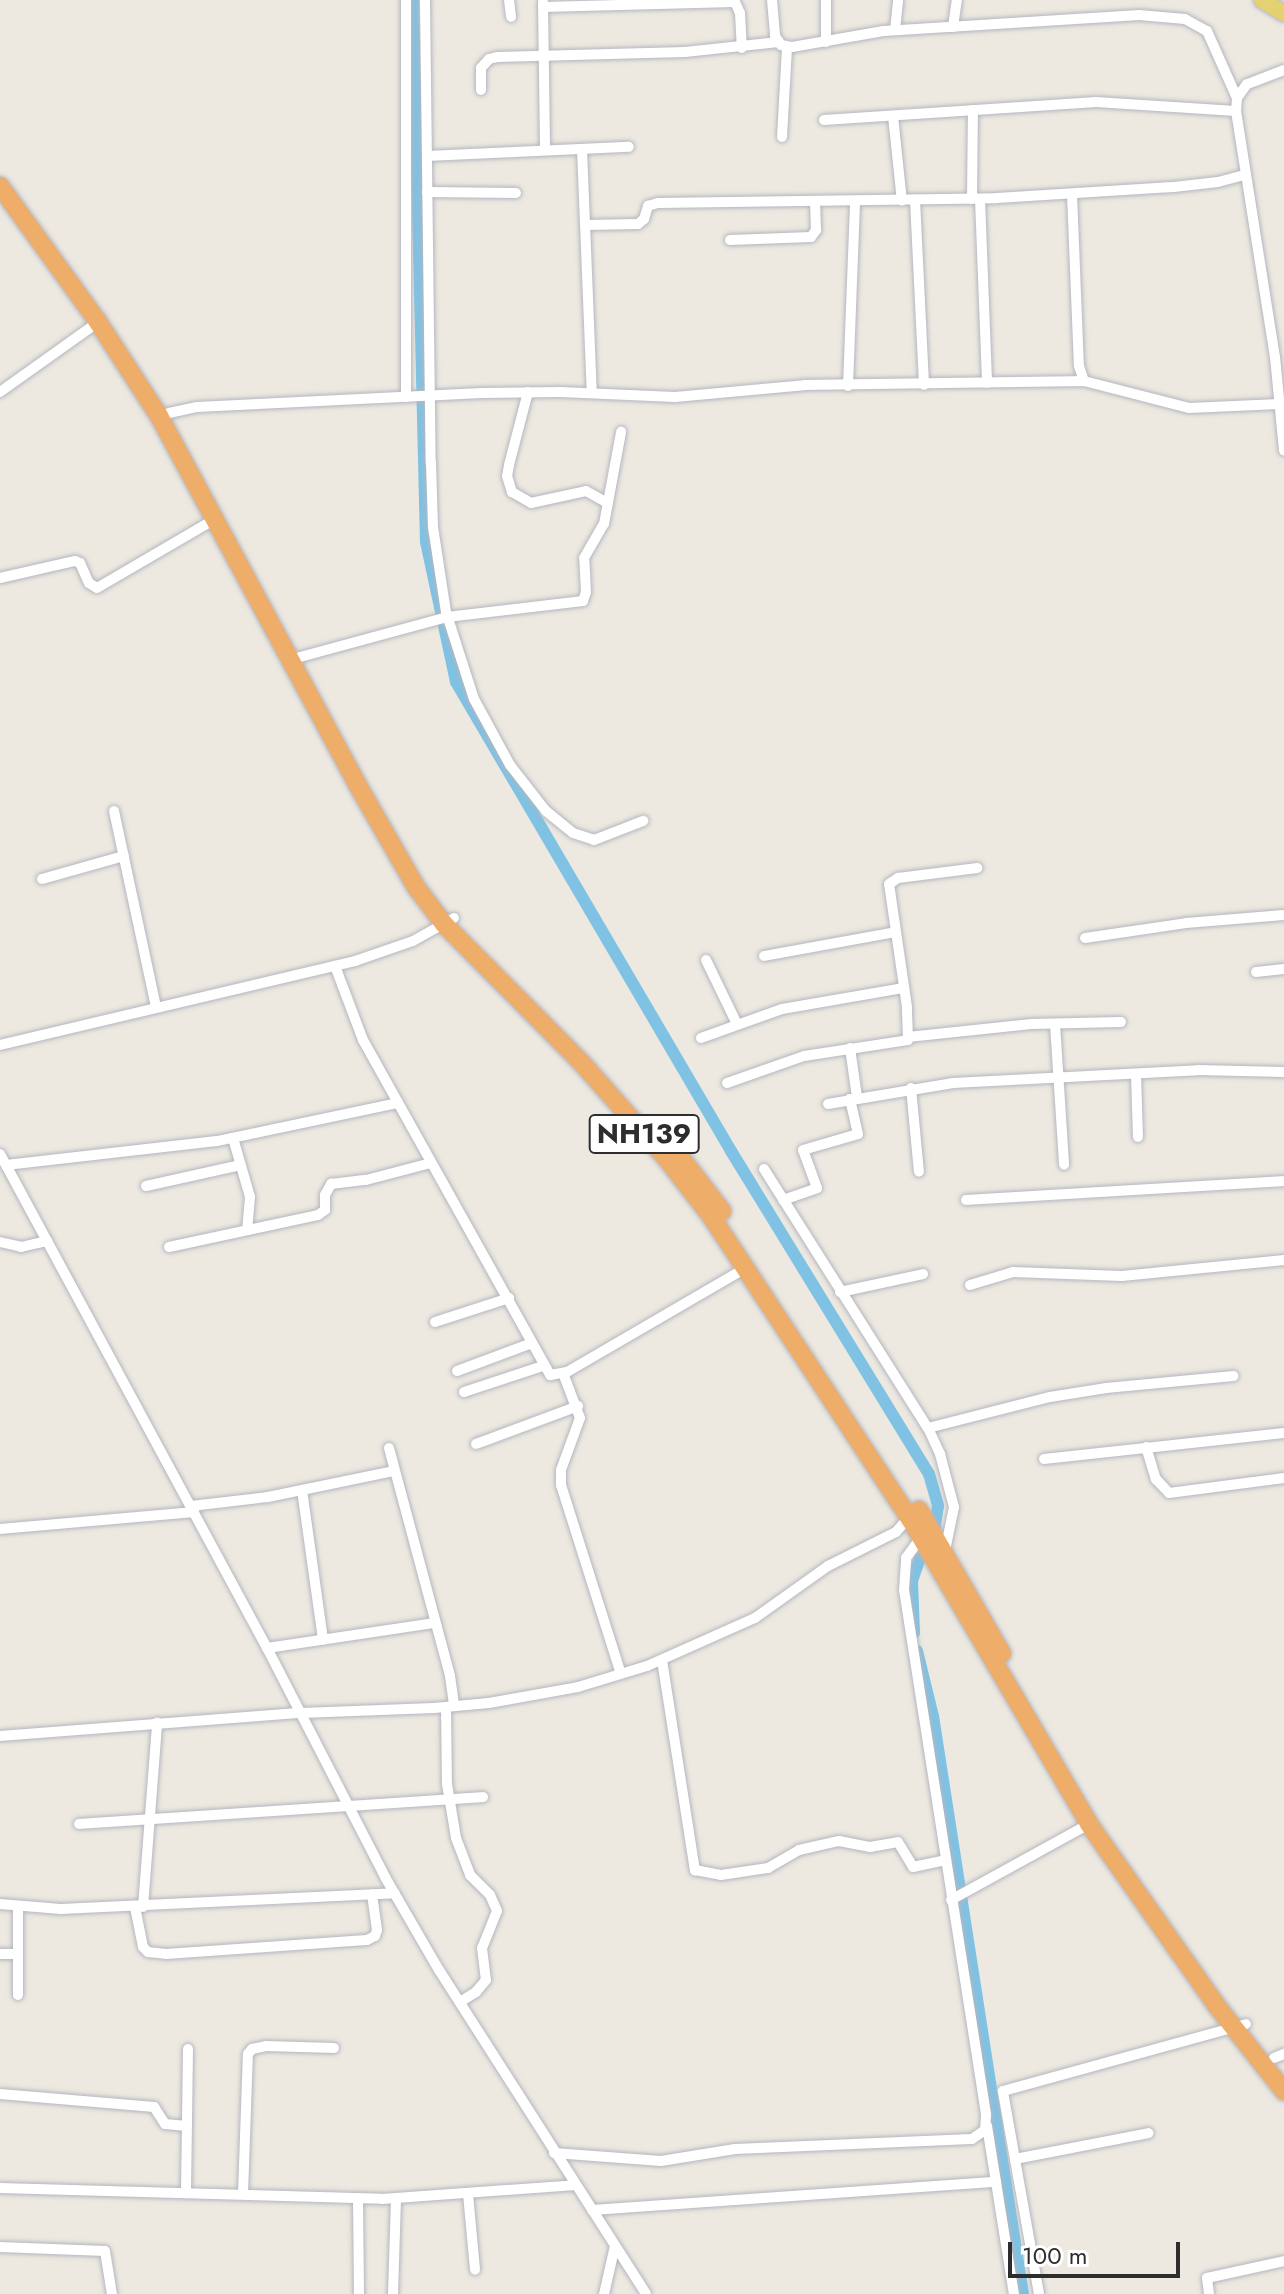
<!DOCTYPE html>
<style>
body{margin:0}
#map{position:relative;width:1284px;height:2294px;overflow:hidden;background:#ede9e1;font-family:Jost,sans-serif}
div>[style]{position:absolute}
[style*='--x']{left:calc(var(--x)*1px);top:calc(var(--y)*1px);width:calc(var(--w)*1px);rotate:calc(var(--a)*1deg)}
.canal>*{height:12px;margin:-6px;padding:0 6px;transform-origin:6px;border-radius:6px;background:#7fc2e4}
.roads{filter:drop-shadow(0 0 2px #b4b6bf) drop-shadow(0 0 2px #b4b6bf)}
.street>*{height:10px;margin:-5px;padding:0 5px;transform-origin:5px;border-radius:5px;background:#fff}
.primary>*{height:16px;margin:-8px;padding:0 8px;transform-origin:8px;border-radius:8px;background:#e4d16f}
.highway>*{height:18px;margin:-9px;padding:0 9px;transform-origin:9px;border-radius:9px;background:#efad6a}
span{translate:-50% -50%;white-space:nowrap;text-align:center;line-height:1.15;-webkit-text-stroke:6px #fff;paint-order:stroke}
.shield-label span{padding:2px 6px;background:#fff;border:2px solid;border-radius:6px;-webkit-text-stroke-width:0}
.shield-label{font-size:28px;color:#2d2d2d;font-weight:700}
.scale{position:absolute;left:1008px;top:2242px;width:172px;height:36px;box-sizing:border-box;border:4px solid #2d2d2d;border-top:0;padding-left:10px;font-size:24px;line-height:28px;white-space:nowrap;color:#2d2d2d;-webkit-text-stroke:6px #fff;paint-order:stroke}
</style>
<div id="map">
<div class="canal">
<div style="--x:413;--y:0;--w:542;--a:88.63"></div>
<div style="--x:426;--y:542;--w:143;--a:77.9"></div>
<div style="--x:456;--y:682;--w:544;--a:59.61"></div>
<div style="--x:731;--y:1151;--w:379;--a:58.5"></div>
<div style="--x:929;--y:1474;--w:33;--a:74"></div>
<div style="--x:938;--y:1506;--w:26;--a:99"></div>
<div style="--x:914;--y:1633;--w:52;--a:-92.2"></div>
<div style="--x:912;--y:1581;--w:24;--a:-71"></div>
<div style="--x:917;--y:1651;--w:67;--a:76.2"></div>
<div style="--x:933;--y:1716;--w:585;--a:81.15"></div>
</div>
<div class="roads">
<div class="street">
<div style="--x:425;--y:0;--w:463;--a:89.3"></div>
<div style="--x:431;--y:463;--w:64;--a:88.2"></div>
<div style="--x:433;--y:527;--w:86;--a:81.3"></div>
<div style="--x:446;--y:612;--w:91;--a:72.2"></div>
<div style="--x:474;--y:699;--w:75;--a:61.4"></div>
<div style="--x:510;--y:765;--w:58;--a:52"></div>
<div style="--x:546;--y:811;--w:35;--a:39"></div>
<div style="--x:573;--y:833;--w:22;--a:18"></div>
<div style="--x:594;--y:840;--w:53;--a:-21.2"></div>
<div style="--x:509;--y:0;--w:17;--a:83"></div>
<div style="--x:772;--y:0;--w:36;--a:85"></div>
<div style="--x:775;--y:36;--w:11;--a:56"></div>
<div style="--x:781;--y:45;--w:11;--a:10"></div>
<div style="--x:792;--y:47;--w:93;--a:-9.9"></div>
<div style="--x:884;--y:31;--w:256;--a:-3.6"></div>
<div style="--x:1139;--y:15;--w:46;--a:5"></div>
<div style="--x:1185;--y:19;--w:25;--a:29"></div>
<div style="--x:1207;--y:31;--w:73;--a:65.9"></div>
<div style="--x:543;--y:2;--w:148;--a:89.2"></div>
<div style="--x:543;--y:7;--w:192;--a:-1.5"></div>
<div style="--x:735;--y:2;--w:12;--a:66"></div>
<div style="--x:740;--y:13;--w:35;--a:87"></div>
<div style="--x:953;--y:27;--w:27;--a:-82"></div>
<div style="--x:895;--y:30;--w:30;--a:-84"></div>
<div style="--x:826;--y:42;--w:42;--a:-90"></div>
<div style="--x:1284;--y:70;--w:40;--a:159"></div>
<div style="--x:1247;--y:84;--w:17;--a:126"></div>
<div style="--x:1237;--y:98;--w:13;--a:94"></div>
<div style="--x:1236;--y:111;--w:249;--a:81"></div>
<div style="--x:1275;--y:357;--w:94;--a:84.5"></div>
<div style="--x:481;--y:90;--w:22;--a:-90"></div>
<div style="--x:481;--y:68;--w:12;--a:-48"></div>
<div style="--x:489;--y:59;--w:8;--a:-14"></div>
<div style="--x:497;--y:57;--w:188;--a:-1.5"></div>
<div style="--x:685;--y:52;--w:94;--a:-6.1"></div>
<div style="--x:893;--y:116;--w:85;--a:84"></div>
<div style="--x:824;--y:120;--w:273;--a:-3.8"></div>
<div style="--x:1096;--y:102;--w:140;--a:3.7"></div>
<div style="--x:782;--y:137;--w:90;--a:-86.8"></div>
<div style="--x:582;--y:149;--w:244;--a:87.7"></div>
<div style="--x:427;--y:156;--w:202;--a:-2.6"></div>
<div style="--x:427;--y:192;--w:89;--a:0.6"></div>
<div style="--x:1072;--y:194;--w:172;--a:87.7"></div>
<div style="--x:1079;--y:366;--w:16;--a:72"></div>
<div style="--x:1084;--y:381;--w:108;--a:14.4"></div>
<div style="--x:1189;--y:408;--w:90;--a:-2.5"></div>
<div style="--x:972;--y:199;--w:89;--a:-89.4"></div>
<div style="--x:980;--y:199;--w:184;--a:87.8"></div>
<div style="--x:915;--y:200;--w:185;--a:87.2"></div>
<div style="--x:585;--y:225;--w:53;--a:-1.1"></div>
<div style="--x:638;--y:224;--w:8;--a:-40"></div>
<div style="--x:644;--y:219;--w:14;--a:-73"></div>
<div style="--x:648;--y:206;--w:10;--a:-17"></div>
<div style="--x:658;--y:203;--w:339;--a:-0.8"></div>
<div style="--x:997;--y:198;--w:177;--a:-3.6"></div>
<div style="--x:1174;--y:187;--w:44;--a:-6.5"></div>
<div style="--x:1218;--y:182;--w:28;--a:-15"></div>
<div style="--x:730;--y:240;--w:81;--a:-2.1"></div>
<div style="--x:811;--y:237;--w:9;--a:-54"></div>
<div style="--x:816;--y:230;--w:29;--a:-92"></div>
<div style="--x:848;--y:386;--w:185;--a:-87.8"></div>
<div style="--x:0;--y:392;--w:120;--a:-35.5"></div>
<div style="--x:528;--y:392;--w:75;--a:104.6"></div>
<div style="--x:509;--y:465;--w:11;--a:100"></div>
<div style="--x:507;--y:476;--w:17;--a:73"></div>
<div style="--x:512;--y:492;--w:22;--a:30"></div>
<div style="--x:531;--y:503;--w:56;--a:-12.3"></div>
<div style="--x:586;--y:491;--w:25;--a:29"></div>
<div style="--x:406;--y:397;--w:397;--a:-90"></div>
<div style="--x:169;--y:413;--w:29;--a:-12"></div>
<div style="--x:197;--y:407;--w:285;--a:-2.8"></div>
<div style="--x:482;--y:393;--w:78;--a:-0.7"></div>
<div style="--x:560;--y:392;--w:115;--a:2.5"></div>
<div style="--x:675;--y:397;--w:132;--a:-5.2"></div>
<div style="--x:806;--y:385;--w:278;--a:-0.8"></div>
<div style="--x:0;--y:578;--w:77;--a:-12.8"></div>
<div style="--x:75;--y:561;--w:5;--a:22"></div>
<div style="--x:80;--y:563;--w:22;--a:66"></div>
<div style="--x:89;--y:583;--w:9;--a:32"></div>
<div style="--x:97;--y:588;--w:139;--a:-30.3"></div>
<div style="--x:289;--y:660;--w:164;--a:-15.2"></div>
<div style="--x:447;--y:617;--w:137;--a:-6.7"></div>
<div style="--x:583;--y:601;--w:9;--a:-72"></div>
<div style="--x:586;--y:592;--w:34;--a:-93"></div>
<div style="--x:584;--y:558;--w:39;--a:-60"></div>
<div style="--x:604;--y:524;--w:94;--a:-79.5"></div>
<div style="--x:114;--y:811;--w:200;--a:77.9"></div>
<div style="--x:42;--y:879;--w:85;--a:-15.7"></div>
<div style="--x:1085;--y:938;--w:102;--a:-8.4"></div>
<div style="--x:1186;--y:923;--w:98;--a:-4.7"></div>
<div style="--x:764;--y:956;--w:134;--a:-10.3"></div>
<div style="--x:706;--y:960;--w:71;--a:64.2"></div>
<div style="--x:335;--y:966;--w:79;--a:69.3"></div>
<div style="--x:363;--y:1040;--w:384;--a:60.8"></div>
<div style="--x:550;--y:1375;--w:17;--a:-10"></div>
<div style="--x:567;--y:1372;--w:207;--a:-30.2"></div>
<div style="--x:1256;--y:972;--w:28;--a:-6"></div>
<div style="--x:1055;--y:1024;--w:141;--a:86.3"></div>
<div style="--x:908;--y:1037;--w:124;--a:-6"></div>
<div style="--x:1031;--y:1024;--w:90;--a:-1.3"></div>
<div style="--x:701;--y:1038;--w:86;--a:-19.7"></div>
<div style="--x:782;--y:1009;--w:124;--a:-9.8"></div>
<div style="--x:0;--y:1045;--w:365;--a:-13.3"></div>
<div style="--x:355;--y:961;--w:61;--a:-19"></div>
<div style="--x:413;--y:941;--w:47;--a:-29.3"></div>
<div style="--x:850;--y:1048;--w:49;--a:81.9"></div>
<div style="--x:1136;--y:1074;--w:63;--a:88.2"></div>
<div style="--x:727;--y:1083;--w:82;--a:-19.3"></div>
<div style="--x:804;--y:1056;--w:105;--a:-8.7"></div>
<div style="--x:908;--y:1040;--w:33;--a:-92"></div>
<div style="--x:907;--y:1007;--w:124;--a:-98.3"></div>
<div style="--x:889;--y:884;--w:11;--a:-34"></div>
<div style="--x:898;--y:878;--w:80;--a:-7.2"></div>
<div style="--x:911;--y:1088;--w:84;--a:84.6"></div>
<div style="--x:828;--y:1104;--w:127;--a:-9.5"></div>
<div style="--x:953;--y:1083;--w:245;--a:-3"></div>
<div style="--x:1198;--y:1070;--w:86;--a:1.3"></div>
<div style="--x:233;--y:1138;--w:61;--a:73.9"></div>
<div style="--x:250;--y:1197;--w:33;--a:95"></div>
<div style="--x:0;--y:1154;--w:562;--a:61.61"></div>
<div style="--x:267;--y:1648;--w:258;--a:62.7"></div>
<div style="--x:385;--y:1877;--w:108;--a:59.9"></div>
<div style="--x:439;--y:1970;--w:384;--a:57.4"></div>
<div style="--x:6;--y:1165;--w:212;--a:-6.5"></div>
<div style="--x:217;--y:1141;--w:185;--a:-11.9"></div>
<div style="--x:764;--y:1169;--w:307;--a:57.7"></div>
<div style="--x:928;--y:1428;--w:29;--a:65"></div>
<div style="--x:940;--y:1454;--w:55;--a:75.2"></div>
<div style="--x:954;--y:1507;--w:45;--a:101.6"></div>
<div style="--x:146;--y:1186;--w:97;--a:-12.5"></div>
<div style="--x:783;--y:1200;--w:36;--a:-19"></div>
<div style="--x:817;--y:1188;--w:40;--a:-110.2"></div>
<div style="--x:803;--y:1150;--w:57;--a:-16.2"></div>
<div style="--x:858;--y:1134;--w:36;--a:-103"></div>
<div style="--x:966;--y:1200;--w:319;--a:-3.4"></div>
<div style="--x:0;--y:1242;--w:22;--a:13"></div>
<div style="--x:21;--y:1247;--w:27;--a:-13"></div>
<div style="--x:169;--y:1247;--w:152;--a:-12.1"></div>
<div style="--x:318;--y:1215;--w:9;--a:-36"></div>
<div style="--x:325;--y:1210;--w:15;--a:-90"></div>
<div style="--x:325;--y:1195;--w:13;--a:-61"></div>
<div style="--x:331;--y:1184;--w:35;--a:-7"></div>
<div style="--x:366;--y:1180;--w:67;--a:-14.7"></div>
<div style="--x:970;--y:1285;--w:45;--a:-16.8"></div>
<div style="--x:1013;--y:1272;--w:109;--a:2.1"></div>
<div style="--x:1122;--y:1276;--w:163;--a:-5.6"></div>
<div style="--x:840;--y:1292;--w:85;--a:-12.2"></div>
<div style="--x:435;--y:1322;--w:78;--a:-18"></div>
<div style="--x:457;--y:1371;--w:80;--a:-20.5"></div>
<div style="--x:563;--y:1373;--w:48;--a:69.3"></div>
<div style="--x:580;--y:1418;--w:55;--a:110.1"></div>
<div style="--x:561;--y:1470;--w:15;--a:90"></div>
<div style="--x:561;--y:1485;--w:198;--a:72.4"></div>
<div style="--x:464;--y:1392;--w:83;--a:-18.2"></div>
<div style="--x:928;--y:1428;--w:126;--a:-14.3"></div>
<div style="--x:1050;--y:1397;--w:57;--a:-9.1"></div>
<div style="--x:1106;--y:1388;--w:128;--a:-5.4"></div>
<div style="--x:476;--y:1444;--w:109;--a:-20.4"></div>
<div style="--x:1146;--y:1447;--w:34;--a:73"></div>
<div style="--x:1156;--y:1479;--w:19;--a:47"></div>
<div style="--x:1169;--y:1493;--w:116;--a:-7.4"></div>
<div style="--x:389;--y:1448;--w:236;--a:75"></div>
<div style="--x:450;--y:1676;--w:30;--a:82"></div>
<div style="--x:1044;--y:1459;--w:241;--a:-6.2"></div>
<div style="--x:302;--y:1490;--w:151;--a:82"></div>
<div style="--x:191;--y:1506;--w:78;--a:-6.7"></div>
<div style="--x:268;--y:1497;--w:129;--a:-11.7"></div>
<div style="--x:0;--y:1529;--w:195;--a:-5"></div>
<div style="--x:267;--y:1648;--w:170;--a:-8.5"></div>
<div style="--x:662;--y:1660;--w:213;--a:81.1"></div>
<div style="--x:695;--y:1870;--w:26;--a:11"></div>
<div style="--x:721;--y:1875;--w:48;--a:-8.5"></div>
<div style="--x:768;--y:1868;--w:36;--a:-30"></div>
<div style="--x:799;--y:1850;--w:41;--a:-12.7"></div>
<div style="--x:839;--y:1841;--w:32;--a:11"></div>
<div style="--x:870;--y:1847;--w:28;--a:-10"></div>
<div style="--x:898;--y:1842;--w:29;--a:59"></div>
<div style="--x:913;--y:1867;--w:33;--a:-12"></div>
<div style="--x:446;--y:1707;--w:77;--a:89.3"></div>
<div style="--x:447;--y:1784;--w:55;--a:80.5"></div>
<div style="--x:456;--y:1838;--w:40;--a:69"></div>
<div style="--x:470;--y:1875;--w:28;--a:45"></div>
<div style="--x:490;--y:1895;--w:17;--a:66"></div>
<div style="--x:497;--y:1911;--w:40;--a:112"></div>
<div style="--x:482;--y:1948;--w:32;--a:83"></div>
<div style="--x:486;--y:1980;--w:16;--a:130"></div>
<div style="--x:476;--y:1992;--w:19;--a:148"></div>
<div style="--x:0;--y:1736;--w:302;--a:-4.4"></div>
<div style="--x:301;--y:1713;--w:133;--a:-2.2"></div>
<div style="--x:434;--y:1708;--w:55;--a:-5.2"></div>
<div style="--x:489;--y:1703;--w:90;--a:-10.2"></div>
<div style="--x:578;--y:1687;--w:72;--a:-16.9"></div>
<div style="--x:647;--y:1666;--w:118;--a:-24"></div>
<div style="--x:755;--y:1618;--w:90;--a:-35.5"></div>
<div style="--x:828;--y:1566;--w:76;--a:-26.6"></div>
<div style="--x:896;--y:1532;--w:23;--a:-49"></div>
<div style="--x:79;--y:1824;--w:405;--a:-3.8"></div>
<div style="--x:951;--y:1900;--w:158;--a:-28.8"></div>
<div style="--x:0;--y:1904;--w:61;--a:4.7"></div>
<div style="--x:61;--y:1909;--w:334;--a:-2.7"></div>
<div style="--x:135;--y:1907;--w:41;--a:78.7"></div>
<div style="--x:143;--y:1947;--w:7;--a:45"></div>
<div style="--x:148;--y:1952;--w:18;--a:6"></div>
<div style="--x:166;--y:1954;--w:201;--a:-4"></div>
<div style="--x:367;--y:1940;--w:9;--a:-27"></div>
<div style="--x:375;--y:1936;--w:6;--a:-72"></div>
<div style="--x:377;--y:1930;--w:36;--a:-98"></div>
<div style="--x:143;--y:1907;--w:185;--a:-85.6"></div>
<div style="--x:0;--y:1954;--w:18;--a:0"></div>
<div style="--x:18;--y:1995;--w:89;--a:-90"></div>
<div style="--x:1274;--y:2058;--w:11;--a:-22"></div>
<div style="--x:0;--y:2094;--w:155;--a:4.8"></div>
<div style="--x:154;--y:2107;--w:20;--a:57"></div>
<div style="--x:165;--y:2124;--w:22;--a:5"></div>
<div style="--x:987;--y:2126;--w:170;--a:80.9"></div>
<div style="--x:554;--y:2153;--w:107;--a:4.3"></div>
<div style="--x:661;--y:2161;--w:75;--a:-9.2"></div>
<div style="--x:735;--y:2149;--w:237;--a:-2.4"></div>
<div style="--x:972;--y:2139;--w:16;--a:-35"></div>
<div style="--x:985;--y:2130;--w:16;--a:-86"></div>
<div style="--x:986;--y:2114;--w:530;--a:-98.89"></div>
<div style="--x:904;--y:1590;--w:32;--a:-86"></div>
<div style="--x:906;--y:1558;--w:26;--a:-54"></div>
<div style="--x:1015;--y:2159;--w:136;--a:-11"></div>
<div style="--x:0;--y:2188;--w:382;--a:1.6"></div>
<div style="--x:382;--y:2199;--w:194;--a:-4.1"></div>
<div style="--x:186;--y:2192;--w:143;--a:-89.2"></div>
<div style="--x:243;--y:2194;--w:140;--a:-88"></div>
<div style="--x:248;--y:2054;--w:6;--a:-51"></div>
<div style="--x:252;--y:2049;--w:14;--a:-12"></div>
<div style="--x:266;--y:2046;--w:68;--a:1.7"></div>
<div style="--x:468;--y:2194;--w:76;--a:84.7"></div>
<div style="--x:358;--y:2198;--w:96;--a:89.4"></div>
<div style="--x:592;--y:2210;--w:405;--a:-4"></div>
<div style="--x:0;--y:2247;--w:105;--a:2.2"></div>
<div style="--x:105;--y:2251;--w:44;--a:80.8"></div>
<div style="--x:393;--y:2294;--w:95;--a:-88.2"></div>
<div style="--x:604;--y:2294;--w:49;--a:-77.1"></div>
<div style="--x:1039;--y:2294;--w:206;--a:-100.1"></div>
<div style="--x:1003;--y:2091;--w:252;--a:-15.4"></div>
<div style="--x:1209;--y:2294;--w:16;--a:-97"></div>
<div style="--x:1207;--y:2278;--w:79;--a:-12.4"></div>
</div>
<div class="primary">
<div style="--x:1262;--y:0;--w:26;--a:31"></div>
</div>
<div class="highway">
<div style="--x:0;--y:186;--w:168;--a:54.2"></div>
<div style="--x:98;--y:322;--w:112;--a:57"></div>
<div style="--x:159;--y:416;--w:418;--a:61.7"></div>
<div style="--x:357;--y:784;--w:119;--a:60.2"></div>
<div style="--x:416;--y:887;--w:46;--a:52.9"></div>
<div style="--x:444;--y:924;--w:194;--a:45.2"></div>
<div style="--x:581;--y:1062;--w:128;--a:48.5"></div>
<div style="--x:666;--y:1158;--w:73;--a:52.2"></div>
<div style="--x:711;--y:1216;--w:372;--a:56.7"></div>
<div style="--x:915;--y:1527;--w:344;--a:59.6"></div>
<div style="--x:1089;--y:1824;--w:221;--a:54.9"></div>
<div style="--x:1216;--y:2005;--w:110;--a:51.7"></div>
<div style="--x:679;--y:1155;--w:71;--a:52.5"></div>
<div style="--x:919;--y:1510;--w:166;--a:60"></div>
</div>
</div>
<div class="shield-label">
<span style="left:644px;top:1134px">NH139</span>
</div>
<div class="scale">100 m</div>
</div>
